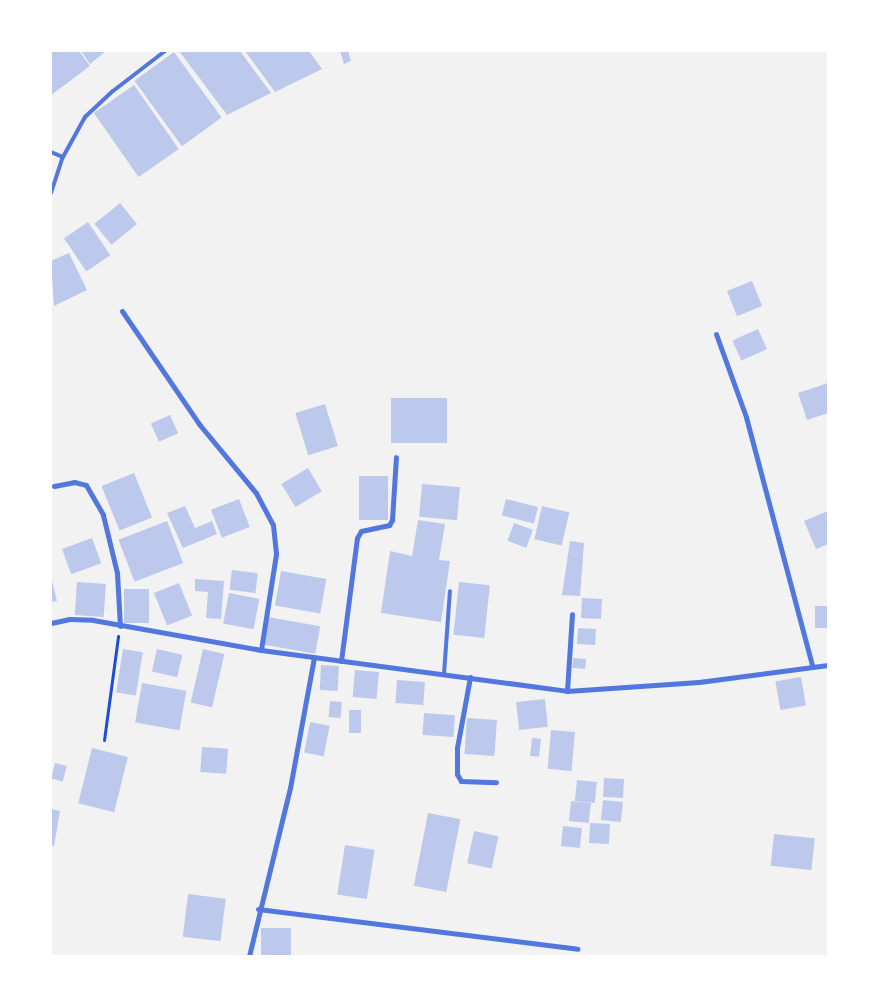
<!DOCTYPE html>
<style>
body{margin:0}
#map{position:relative;width:879px;height:1007px;overflow:hidden;background:#f2f2f2;font-family:"Open Sans",sans-serif}
div>[style]{position:absolute}
[style*='--x']{left:calc(var(--x)*1px);top:calc(var(--y)*1px);width:calc(var(--w)*1px);rotate:calc(var(--a)*1deg)}
.building>*{inset:0;background:#bdc9ec;transform-origin:0 0}
.path>*{height:3px;margin:-1.5px;padding:0 1.5px;transform-origin:1.5px;border-radius:1.5px;background:#1d4ed8}
.service>*{height:4px;margin:-2px;padding:0 2px;transform-origin:2px;border-radius:2px;background:#5277de}
.minor>*{height:5px;margin:-2.5px;padding:0 2.5px;transform-origin:2.5px;border-radius:2.5px;background:#5277de}
span{translate:-50% -50%;white-space:nowrap;text-align:center;line-height:1.15;-webkit-text-stroke:5px #fff;paint-order:stroke}
.frame{position:absolute;inset:0;border:52px solid #fff;pointer-events:none}
</style>
<div id="map">
<div class="building">
<div style="clip-path:polygon(51px 51px,79px 51px,90px 66px,51px 95px)"></div>
<div style="clip-path:polygon(81px 51px,106px 51px,90px 64px)"></div>
<div style="clip-path:polygon(179px 51px,240px 51px,271px 93px,227px 115px)"></div>
<div style="clip-path:polygon(245px 51px,309px 51px,322px 69px,275px 92px)"></div>
<div style="clip-path:polygon(340px 51px,348px 51px,351px 61px,344px 64px)"></div>
<div style="left:174px;top:52px;width:81px;height:49px;rotate:54deg"></div>
<div style="left:134px;top:85px;width:78px;height:49px;rotate:55deg"></div>
<div style="left:120px;top:203px;width:27px;height:33px;rotate:51deg"></div>
<div style="left:88px;top:222px;width:40px;height:29px;rotate:56deg"></div>
<div style="clip-path:polygon(69px 253px,87px 290px,54px 306px,51px 261px)"></div>
<div style="left:752px;top:281px;width:27px;height:27px;rotate:68deg"></div>
<div style="left:758px;top:329px;width:22px;height:28px;rotate:66deg"></div>
<div style="clip-path:polygon(828px 383px,828px 413px,807px 420px,798px 393px)"></div>
<div style="left:391px;top:398px;width:56px;height:45px"></div>
<div style="left:325px;top:404px;width:44px;height:31px;rotate:73deg"></div>
<div style="left:170px;top:415px;width:20px;height:21px;rotate:66deg"></div>
<div style="left:308px;top:468px;width:27px;height:31px;rotate:59deg"></div>
<div style="left:134px;top:473px;width:48px;height:35px;rotate:68deg"></div>
<div style="left:359px;top:476px;width:29px;height:44px"></div>
<div style="left:422px;top:484px;width:38px;height:33px;rotate:5deg"></div>
<div style="left:239px;top:499px;width:30px;height:30px;rotate:69deg"></div>
<div style="left:506px;top:499px;width:33px;height:17px;rotate:14deg"></div>
<div style="clip-path:polygon(185px 506px,195px 528px,212px 521px,217px 534px,183px 548px,167px 513px)"></div>
<div style="left:542px;top:506px;width:28px;height:34px;rotate:13deg"></div>
<div style="clip-path:polygon(828px 511px,828px 544px,816px 549px,804px 521px)"></div>
<div style="clip-path:polygon(418px 520px,445px 524px,439px 560px,450px 561px,441px 622px,381px 613px,390px 551px,412px 556px)"></div>
<div style="left:167px;top:521px;width:45px;height:52px;rotate:69deg"></div>
<div style="left:514px;top:523px;width:20px;height:19px;rotate:20deg"></div>
<div style="left:92px;top:538px;width:27px;height:32px;rotate:70deg"></div>
<div style="clip-path:polygon(570px 541px,584px 543px,580px 596px,562px 595px)"></div>
<div style="left:232px;top:570px;width:26px;height:20px;rotate:7deg"></div>
<div style="left:281px;top:571px;width:46px;height:35px;rotate:10deg"></div>
<div style="clip-path:polygon(51px 577px,57px 601px,51px 602px)"></div>
<div style="clip-path:polygon(195px 579px,224px 581px,221px 619px,206px 618px,208px 592px,195px 591px)"></div>
<div style="left:77px;top:582px;width:29px;height:33px;rotate:4deg"></div>
<div style="left:459px;top:582px;width:31px;height:53px;rotate:6deg"></div>
<div style="left:179px;top:583px;width:35px;height:27px;rotate:68deg"></div>
<div style="left:124px;top:589px;width:25px;height:34px"></div>
<div style="left:229px;top:593px;width:31px;height:31px;rotate:11deg"></div>
<div style="left:582px;top:598px;width:20px;height:20px;rotate:3deg"></div>
<div style="left:815px;top:606px;width:13px;height:22px"></div>
<div style="left:268px;top:617px;width:53px;height:28px;rotate:10deg"></div>
<div style="left:578px;top:628px;width:18px;height:16px;rotate:3deg"></div>
<div style="left:123px;top:649px;width:20px;height:44px;rotate:9deg"></div>
<div style="left:157px;top:649px;width:26px;height:23px;rotate:13deg"></div>
<div style="left:203px;top:649px;width:22px;height:55px;rotate:13deg"></div>
<div style="left:573px;top:658px;width:13px;height:10px;rotate:4deg"></div>
<div style="left:321px;top:665px;width:18px;height:25px;rotate:3deg"></div>
<div style="left:355px;top:670px;width:24px;height:27px;rotate:5deg"></div>
<div style="left:801px;top:677px;width:29px;height:26px;rotate:80deg"></div>
<div style="left:397px;top:680px;width:28px;height:23px;rotate:4deg"></div>
<div style="left:142px;top:683px;width:45px;height:40px;rotate:10deg"></div>
<div style="left:545px;top:699px;width:28px;height:29px;rotate:84deg"></div>
<div style="left:330px;top:701px;width:12px;height:16px;rotate:5deg"></div>
<div style="left:349px;top:710px;width:12px;height:23px"></div>
<div style="left:424px;top:713px;width:31px;height:22px;rotate:4deg"></div>
<div style="left:467px;top:718px;width:30px;height:36px;rotate:4deg"></div>
<div style="left:310px;top:722px;width:20px;height:31px;rotate:11deg"></div>
<div style="left:551px;top:730px;width:24px;height:39px;rotate:5deg"></div>
<div style="left:532px;top:738px;width:9px;height:18px;rotate:6deg"></div>
<div style="left:202px;top:747px;width:26px;height:25px;rotate:4deg"></div>
<div style="left:92px;top:748px;width:37px;height:57px;rotate:14deg"></div>
<div style="left:55px;top:763px;width:12px;height:16px;rotate:14deg"></div>
<div style="left:604px;top:778px;width:20px;height:19px;rotate:3deg"></div>
<div style="left:577px;top:780px;width:20px;height:21px;rotate:6deg"></div>
<div style="left:603px;top:800px;width:20px;height:20px;rotate:6deg"></div>
<div style="left:571px;top:801px;width:20px;height:20px;rotate:6deg"></div>
<div style="clip-path:polygon(51px 809px,60px 811px,54px 846px,51px 846px)"></div>
<div style="left:428px;top:813px;width:33px;height:74px;rotate:11deg"></div>
<div style="left:590px;top:823px;width:20px;height:20px;rotate:3deg"></div>
<div style="left:563px;top:826px;width:19px;height:20px;rotate:6deg"></div>
<div style="left:474px;top:831px;width:25px;height:33px;rotate:12deg"></div>
<div style="left:774px;top:834px;width:41px;height:32px;rotate:6deg"></div>
<div style="left:345px;top:845px;width:30px;height:50px;rotate:9deg"></div>
<div style="left:188px;top:894px;width:38px;height:43px;rotate:7deg"></div>
<div style="left:261px;top:928px;width:30px;height:28px"></div>
</div>
<div class="path">
<div style="--x:104;--y:740;--w:105;--a:-82.3"></div>
</div>
<div class="service">
<div style="--x:51;--y:152;--w:13;--a:23"></div>
<div style="--x:63;--y:157;--w:46;--a:-61.2"></div>
<div style="--x:85;--y:117;--w:38;--a:-43"></div>
<div style="--x:113;--y:91;--w:66;--a:-37.6"></div>
<div style="--x:51;--y:193;--w:38;--a:-72"></div>
<div style="--x:444;--y:674;--w:83;--a:-85.9"></div>
</div>
<div class="minor">
<div style="--x:122;--y:311;--w:137;--a:55.7"></div>
<div style="--x:199;--y:424;--w:89;--a:50.4"></div>
<div style="--x:256;--y:493;--w:36;--a:62"></div>
<div style="--x:273;--y:525;--w:29;--a:84"></div>
<div style="--x:276;--y:554;--w:97;--a:98.9"></div>
<div style="--x:716;--y:334;--w:88;--a:70.1"></div>
<div style="--x:746;--y:417;--w:257;--a:75.1"></div>
<div style="--x:54;--y:486;--w:20;--a:-11"></div>
<div style="--x:74;--y:482;--w:12;--a:14"></div>
<div style="--x:86;--y:485;--w:34;--a:60"></div>
<div style="--x:103;--y:515;--w:60;--a:76.4"></div>
<div style="--x:117;--y:573;--w:53;--a:86.8"></div>
<div style="--x:51;--y:623;--w:19;--a:-12"></div>
<div style="--x:70;--y:619;--w:23;--a:2"></div>
<div style="--x:93;--y:620;--w:171;--a:10.1"></div>
<div style="--x:261;--y:650;--w:309;--a:7.6"></div>
<div style="--x:567;--y:691;--w:132;--a:-3.9"></div>
<div style="--x:699;--y:682;--w:130;--a:-7.5"></div>
<div style="--x:341;--y:661;--w:124;--a:-82.6"></div>
<div style="--x:357;--y:538;--w:8;--a:-60"></div>
<div style="--x:361;--y:531;--w:29;--a:-12"></div>
<div style="--x:389;--y:525;--w:6;--a:-59"></div>
<div style="--x:392;--y:520;--w:63;--a:-86.4"></div>
<div style="--x:470;--y:677;--w:72;--a:100.4"></div>
<div style="--x:457;--y:748;--w:26;--a:90"></div>
<div style="--x:457;--y:774;--w:8;--a:60"></div>
<div style="--x:461;--y:781;--w:35;--a:2"></div>
<div style="--x:567;--y:691;--w:77;--a:-86.3"></div>
<div style="--x:258;--y:909;--w:322;--a:7.1"></div>
<div style="--x:249;--y:956;--w:173;--a:-76.3"></div>
<div style="--x:290;--y:788;--w:133;--a:-79.6"></div>
</div>
<div class="frame"></div>
</div>
